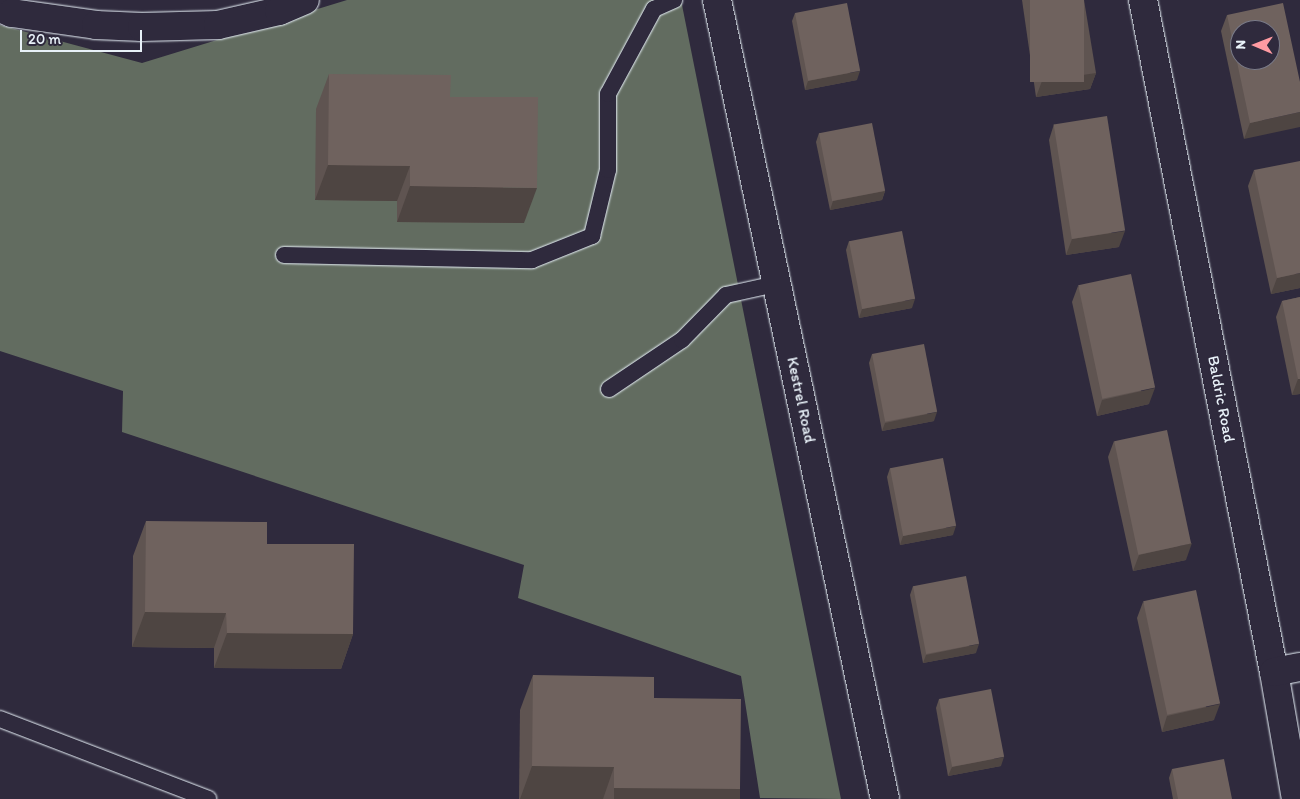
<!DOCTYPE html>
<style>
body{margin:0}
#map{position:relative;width:1300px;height:799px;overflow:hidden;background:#2f2a3d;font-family:Itim,sans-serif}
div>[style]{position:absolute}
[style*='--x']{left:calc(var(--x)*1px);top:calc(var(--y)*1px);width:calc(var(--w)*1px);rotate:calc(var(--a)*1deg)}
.green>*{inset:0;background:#626c60}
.roads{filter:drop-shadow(0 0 1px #e8f1f8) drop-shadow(0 0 1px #e8f1f8)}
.lane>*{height:16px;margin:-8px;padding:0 8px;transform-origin:8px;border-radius:8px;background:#2f2a3d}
.street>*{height:28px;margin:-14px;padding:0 14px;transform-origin:14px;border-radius:14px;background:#2f2a3d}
.wall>*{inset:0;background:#5f5451}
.shaded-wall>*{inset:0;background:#4e4542;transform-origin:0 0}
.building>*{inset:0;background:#6f625e;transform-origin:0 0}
span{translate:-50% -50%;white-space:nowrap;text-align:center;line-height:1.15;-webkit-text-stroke:4px #2f2a3d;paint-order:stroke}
.street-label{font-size:16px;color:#e8f1f8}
.north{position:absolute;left:1230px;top:20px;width:50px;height:50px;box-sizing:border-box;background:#2f2a3d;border:1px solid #797a88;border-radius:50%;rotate:271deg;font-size:14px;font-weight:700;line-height:20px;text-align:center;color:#e8f1f8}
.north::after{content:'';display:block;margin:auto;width:18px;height:22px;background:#ff9aa2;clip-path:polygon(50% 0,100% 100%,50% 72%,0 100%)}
.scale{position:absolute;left:20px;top:30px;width:122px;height:22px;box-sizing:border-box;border:2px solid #e8f1f8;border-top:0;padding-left:6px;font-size:15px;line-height:18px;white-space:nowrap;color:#e8f1f8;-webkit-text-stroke:4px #2f2a3d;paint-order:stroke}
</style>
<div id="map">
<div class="green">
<div style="clip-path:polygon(347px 0,681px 0,841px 799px,760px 798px,741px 676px,518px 598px,524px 565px,122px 432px,123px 391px,0 351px,0 25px,142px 63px)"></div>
</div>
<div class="roads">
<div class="lane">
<div style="--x:284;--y:255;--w:248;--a:1.2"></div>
<div style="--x:532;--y:260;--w:65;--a:-21.8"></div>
<div style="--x:592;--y:236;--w:68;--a:-76.4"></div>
<div style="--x:608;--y:170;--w:76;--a:-90"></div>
<div style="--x:608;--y:94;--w:97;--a:-61.6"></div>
<div style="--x:654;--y:9;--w:22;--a:-24"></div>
<div style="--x:609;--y:389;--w:88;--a:-33.9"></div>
<div style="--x:682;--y:340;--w:63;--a:-45.6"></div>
<div style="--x:726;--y:295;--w:51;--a:-12.4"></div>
<div style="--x:0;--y:719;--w:223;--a:21"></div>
</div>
<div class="street">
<div style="--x:717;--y:0;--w:816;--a:78.13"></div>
<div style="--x:1143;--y:0;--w:685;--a:78.97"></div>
<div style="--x:1274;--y:672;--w:129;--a:80.2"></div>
<div style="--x:0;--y:8;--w:13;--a:23"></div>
<div style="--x:12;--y:13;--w:85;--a:8.1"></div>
<div style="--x:96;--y:25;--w:46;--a:2.5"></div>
<div style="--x:142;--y:27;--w:76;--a:-1.5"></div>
<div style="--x:218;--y:25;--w:63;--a:-12.9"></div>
<div style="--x:279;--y:11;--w:28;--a:-23"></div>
<div style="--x:1274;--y:672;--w:26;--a:-11"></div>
</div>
</div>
<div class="wall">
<div style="clip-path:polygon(1022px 0,1084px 0,1096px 73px,1090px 89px,1036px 97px)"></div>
<div style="clip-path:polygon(795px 13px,857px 80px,805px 90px,792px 21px)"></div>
<div style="clip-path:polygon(1227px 15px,1300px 82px,1244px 139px,1221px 31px)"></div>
<div style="clip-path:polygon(329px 74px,450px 97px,524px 223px,397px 222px,397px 201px,315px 200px,316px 109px)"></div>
<div style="clip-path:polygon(1054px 124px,1119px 247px,1066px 255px,1049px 140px)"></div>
<div style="clip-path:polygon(819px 133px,885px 191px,882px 200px,830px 210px,816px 142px)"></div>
<div style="clip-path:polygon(1254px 170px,1300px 288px,1271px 294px,1248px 186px)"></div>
<div style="clip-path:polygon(849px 241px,912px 308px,859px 318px,846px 250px)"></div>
<div style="clip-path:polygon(1078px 286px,1149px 404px,1097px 416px,1072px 302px)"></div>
<div style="clip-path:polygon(1300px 297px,1300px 394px,1292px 395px,1276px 317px,1282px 301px)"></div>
<div style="clip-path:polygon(872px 354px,934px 421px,882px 431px,869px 363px)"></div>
<div style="clip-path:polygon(1114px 441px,1186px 560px,1133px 571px,1108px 457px)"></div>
<div style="clip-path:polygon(890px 468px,953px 535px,900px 545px,887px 477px)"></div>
<div style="clip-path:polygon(146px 521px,267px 544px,353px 634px,341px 669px,214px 668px,214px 648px,132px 647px,133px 556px)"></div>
<div style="clip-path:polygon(913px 586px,976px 653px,923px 663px,910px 595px)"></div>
<div style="clip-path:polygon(1143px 602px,1214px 720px,1162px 732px,1137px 618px)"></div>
<div style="clip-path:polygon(533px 675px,654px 698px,737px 799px,519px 799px,520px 710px)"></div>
<div style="clip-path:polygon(939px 699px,1001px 766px,948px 776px,936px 708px)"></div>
<div style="clip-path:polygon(1172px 769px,1232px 799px,1173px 799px,1169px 778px)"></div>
</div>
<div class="shaded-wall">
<div style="clip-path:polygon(860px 71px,857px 80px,805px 90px,808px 81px)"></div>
<div style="clip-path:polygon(1096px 73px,1090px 89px,1036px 97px,1042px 81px)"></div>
<div style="clip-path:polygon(1300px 112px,1300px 127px,1244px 139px,1250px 123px)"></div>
<div style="clip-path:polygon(328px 165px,410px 166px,397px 201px,315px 200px)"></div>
<div style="clip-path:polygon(410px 186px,537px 188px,524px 223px,397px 222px)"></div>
<div style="clip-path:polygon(885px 191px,882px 200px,830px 210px,833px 201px)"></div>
<div style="clip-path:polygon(1125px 231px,1119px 247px,1066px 255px,1072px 239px)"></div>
<div style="clip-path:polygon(1300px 273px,1300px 288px,1271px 294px,1277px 278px)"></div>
<div style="clip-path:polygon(915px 299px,912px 308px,859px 318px,862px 309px)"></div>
<div style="clip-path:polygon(1298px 379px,1300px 379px,1300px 394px,1292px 395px)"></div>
<div style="clip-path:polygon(1155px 388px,1149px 404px,1097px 416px,1102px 400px)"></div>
<div style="clip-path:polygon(937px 412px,934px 421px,882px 431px,885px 423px)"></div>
<div style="clip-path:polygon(956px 526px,953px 535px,900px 545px,903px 536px)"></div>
<div style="clip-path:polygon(1192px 543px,1186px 560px,1133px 571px,1139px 555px)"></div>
<div style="clip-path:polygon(145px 612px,226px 613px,214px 648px,132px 647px)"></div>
<div style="clip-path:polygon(227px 633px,353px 634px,341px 669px,214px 668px)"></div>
<div style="clip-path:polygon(979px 644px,976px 653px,923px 663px,926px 655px)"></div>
<div style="clip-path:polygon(1220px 704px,1214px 720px,1162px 732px,1167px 716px)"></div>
<div style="clip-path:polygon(1004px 757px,1001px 766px,948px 776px,952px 767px)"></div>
<div style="clip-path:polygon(532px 766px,614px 767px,603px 799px,520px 799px)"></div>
<div style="left:614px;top:788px;width:126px;height:12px"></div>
</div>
<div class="building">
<div style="left:1030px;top:0;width:54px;height:82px"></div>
<div style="left:847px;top:3px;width:69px;height:53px;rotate:79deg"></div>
<div style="clip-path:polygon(evenodd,1283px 3px,1300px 82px,1300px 112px,1250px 123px,1227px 15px,1283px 3px,1240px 30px,1270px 30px,1270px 60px,1240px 60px,1240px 30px)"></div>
<div style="clip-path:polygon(329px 74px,451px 75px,450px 97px,538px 97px,537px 188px,410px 186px,410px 166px,328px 165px)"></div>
<div style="left:1107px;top:116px;width:116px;height:54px;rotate:81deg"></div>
<div style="left:872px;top:123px;width:69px;height:54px;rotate:79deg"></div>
<div style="clip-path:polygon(1300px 161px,1300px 273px,1277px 278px,1254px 170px)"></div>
<div style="left:902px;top:231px;width:69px;height:54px;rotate:79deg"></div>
<div style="left:1131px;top:274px;width:116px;height:54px;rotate:78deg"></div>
<div style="clip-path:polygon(1300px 297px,1300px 379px,1298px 379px,1282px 301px)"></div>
<div style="left:924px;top:344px;width:69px;height:53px;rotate:79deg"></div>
<div style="left:1167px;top:430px;width:116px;height:54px;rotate:78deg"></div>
<div style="left:943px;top:458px;width:69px;height:54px;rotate:79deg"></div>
<div style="clip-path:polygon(146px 521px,267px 522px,267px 544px,354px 544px,353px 634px,227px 633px,226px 613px,145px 612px)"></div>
<div style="left:966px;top:576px;width:69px;height:54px;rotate:79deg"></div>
<div style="left:1196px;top:590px;width:116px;height:54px;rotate:78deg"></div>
<div style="clip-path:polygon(533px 675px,654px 677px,654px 698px,741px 699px,740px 789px,614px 788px,614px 767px,532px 766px)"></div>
<div style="left:991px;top:689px;width:69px;height:53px;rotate:79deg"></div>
<div style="clip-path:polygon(1224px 759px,1232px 799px,1178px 799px,1172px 769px)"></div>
</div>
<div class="street-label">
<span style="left:1221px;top:399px;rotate:79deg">Baldric Road</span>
<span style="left:801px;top:400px;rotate:78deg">Kestrel Road</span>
</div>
<div class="north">N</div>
<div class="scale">20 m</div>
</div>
